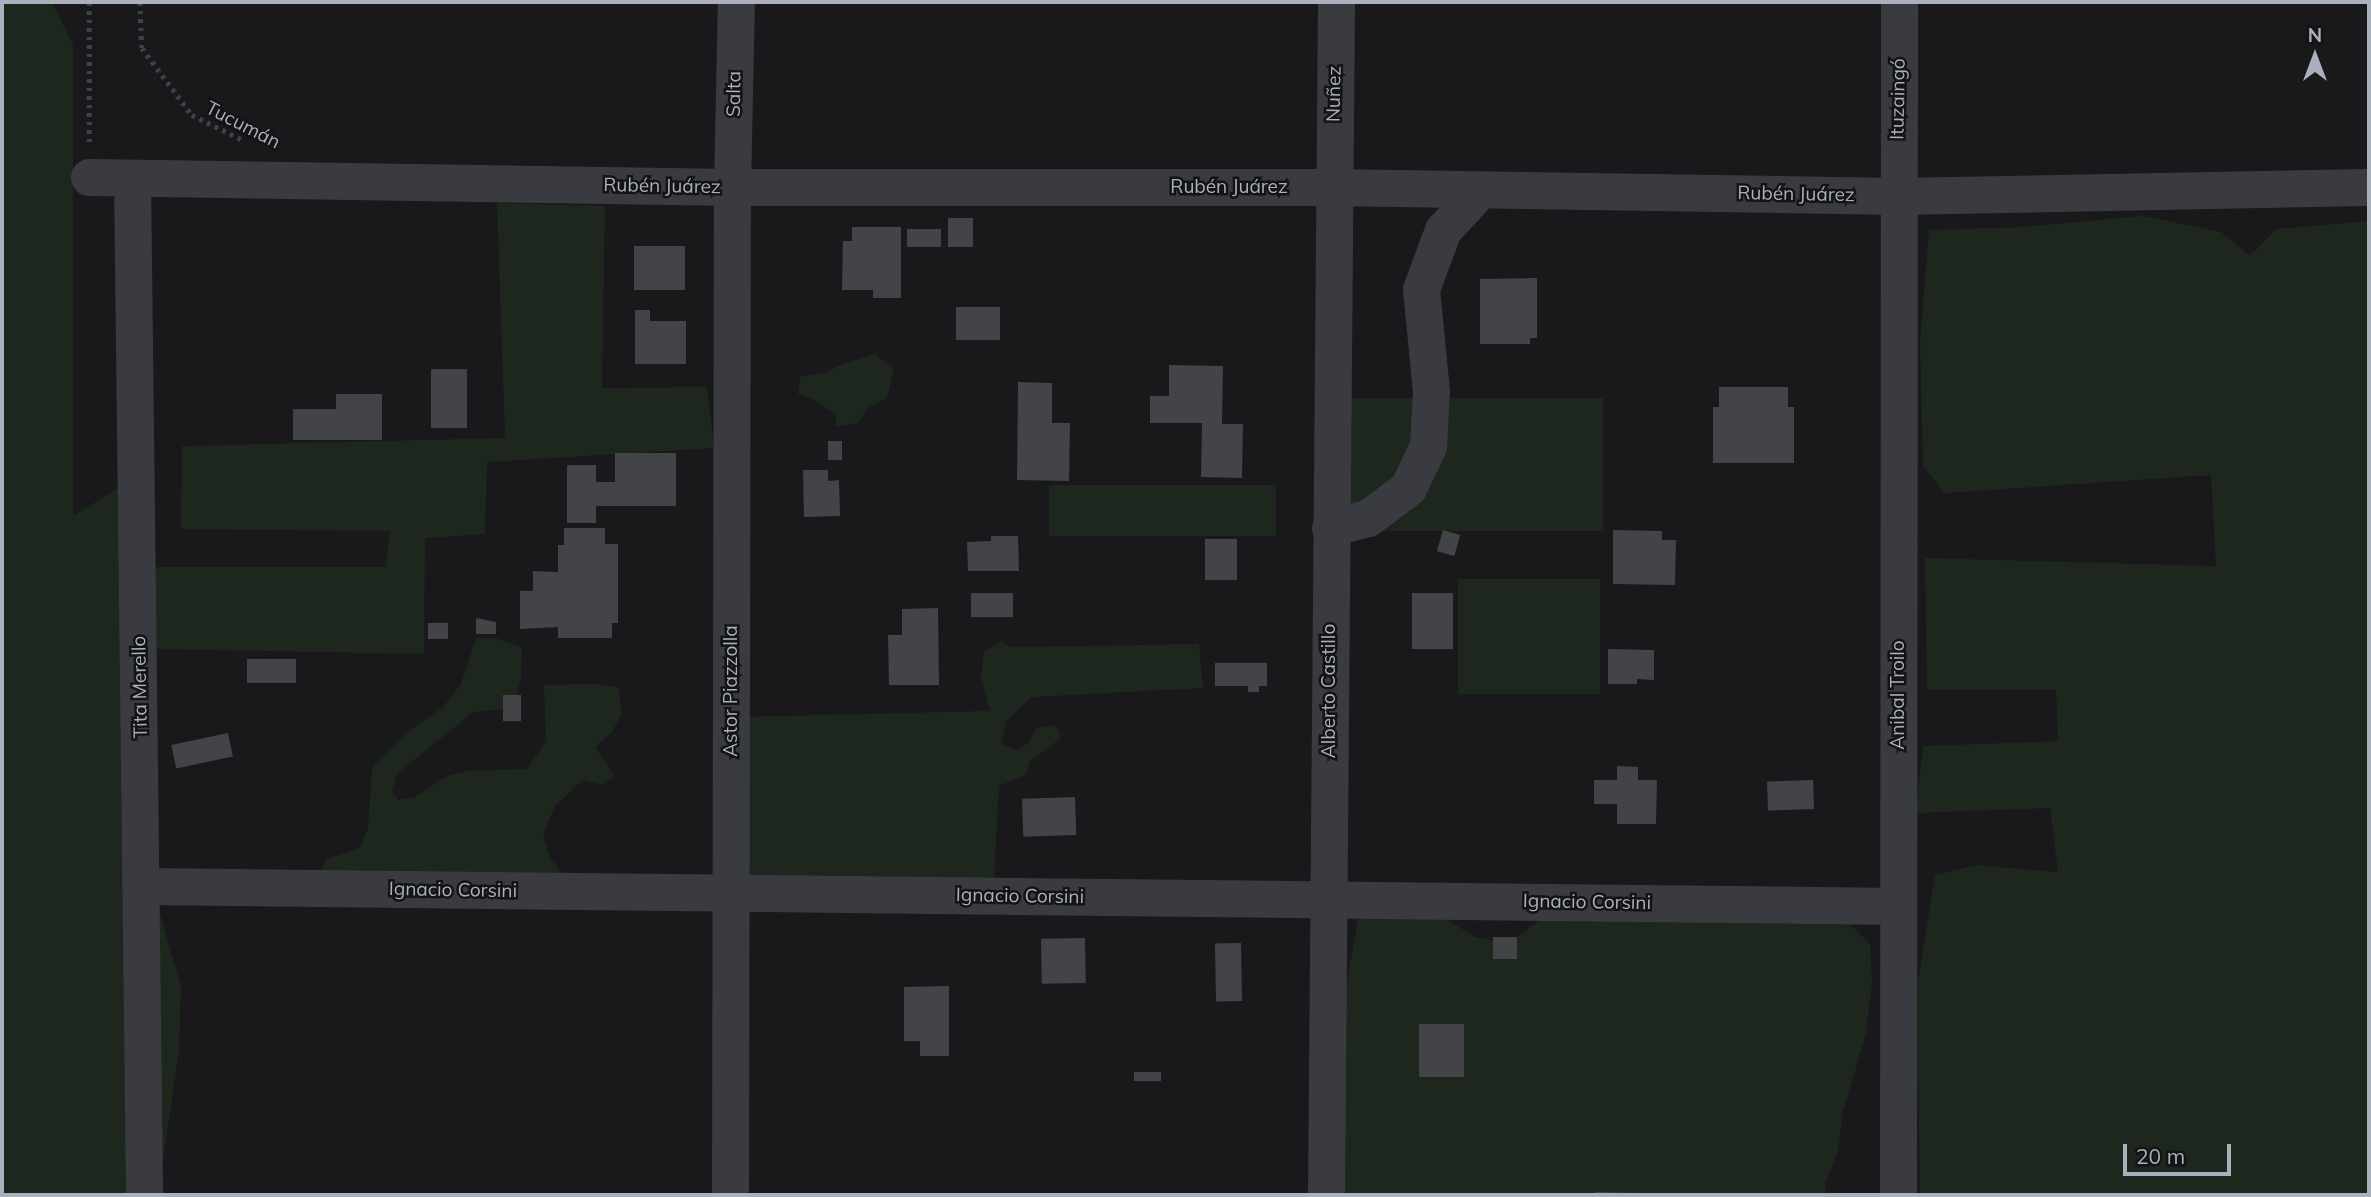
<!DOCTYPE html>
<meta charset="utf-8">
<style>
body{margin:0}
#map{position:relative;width:2371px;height:1197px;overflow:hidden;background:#19191b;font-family:Mulish,sans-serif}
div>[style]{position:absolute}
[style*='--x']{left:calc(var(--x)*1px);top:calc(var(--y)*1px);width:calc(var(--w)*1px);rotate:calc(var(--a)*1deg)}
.green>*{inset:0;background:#1e271e;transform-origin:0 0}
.building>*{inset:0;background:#434448;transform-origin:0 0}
.path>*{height:4.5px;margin-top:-2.25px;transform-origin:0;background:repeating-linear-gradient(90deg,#3f4348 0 3.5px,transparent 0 8.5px)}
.minor>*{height:37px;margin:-18.5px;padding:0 18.5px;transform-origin:18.5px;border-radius:18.5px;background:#393b41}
span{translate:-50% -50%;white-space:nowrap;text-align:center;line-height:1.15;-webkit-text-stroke:5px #141416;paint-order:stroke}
.street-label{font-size:19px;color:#aab1bc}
.frame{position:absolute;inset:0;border:4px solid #aab1bc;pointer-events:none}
.north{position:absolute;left:2280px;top:21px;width:70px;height:70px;-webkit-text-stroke:5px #141416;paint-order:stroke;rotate:0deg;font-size:19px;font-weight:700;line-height:28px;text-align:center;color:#aab1bc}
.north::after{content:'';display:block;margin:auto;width:24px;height:32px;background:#aab1bc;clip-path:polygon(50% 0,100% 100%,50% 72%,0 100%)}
.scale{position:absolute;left:2123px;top:1144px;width:108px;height:32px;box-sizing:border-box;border:4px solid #aab1bc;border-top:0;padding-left:9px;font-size:21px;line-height:24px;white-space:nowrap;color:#aab1bc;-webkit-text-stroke:5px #141416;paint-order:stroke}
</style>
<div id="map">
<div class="green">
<div style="clip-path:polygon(2px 2px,52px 2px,73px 45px,73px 516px,127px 483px,124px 788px,181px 987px,179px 1050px,158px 1195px,2px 1195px)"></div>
<div style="clip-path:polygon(497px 203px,605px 206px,602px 388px,707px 387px,714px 448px,487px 462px,485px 534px,425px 538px,424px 654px,154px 649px,154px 567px,385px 567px,390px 531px,181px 529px,182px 446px,505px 438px)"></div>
<div style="clip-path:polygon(2143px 216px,2221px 232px,2250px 256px,2276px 229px,2369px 221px,2369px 1195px,1920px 1195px,1917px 988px,1935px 875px,1976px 865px,2058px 872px,2050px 808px,1916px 813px,1923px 746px,2058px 741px,2056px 690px,1927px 690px,1925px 558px,2216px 566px,2211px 475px,1945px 493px,1923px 466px,1920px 343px,1929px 230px,2023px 227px)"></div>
<div style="clip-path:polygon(875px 354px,894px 370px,887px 398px,868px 408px,858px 423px,835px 426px,837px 415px,813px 399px,798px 394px,800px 377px,827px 372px,842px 364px)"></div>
<div style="left:1603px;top:398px;width:133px;height:261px;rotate:90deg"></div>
<div style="left:1049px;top:485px;width:227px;height:51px"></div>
<div style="left:1600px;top:579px;width:115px;height:142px;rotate:90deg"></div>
<div style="clip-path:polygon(476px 638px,495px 638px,522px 647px,521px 677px,513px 708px,473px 712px,397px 774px,392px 792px,398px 800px,415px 797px,447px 776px,467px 771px,527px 769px,546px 741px,544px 685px,594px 684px,618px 687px,622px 713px,612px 732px,595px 747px,615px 776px,602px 785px,583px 780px,555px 806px,543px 834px,550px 858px,570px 882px,321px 873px,326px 859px,360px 848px,368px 828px,372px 767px,404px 735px,443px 707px,461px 684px)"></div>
<div style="clip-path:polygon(1002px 640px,1009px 647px,1199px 644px,1203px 688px,1032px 697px,1007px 720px,1001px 744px,1017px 750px,1027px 744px,1037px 728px,1056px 725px,1061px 738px,1029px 762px,1027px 774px,999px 786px,994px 879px,749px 882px,744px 717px,990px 711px,981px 678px,984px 652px)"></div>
<div style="clip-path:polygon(1360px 908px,1443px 917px,1475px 937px,1509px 943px,1537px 922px,1560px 915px,1849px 923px,1870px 944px,1872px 983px,1866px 1033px,1843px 1112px,1838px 1150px,1825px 1184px,1827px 1195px,1354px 1195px,1341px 1190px,1335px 1052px)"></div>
</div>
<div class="building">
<div style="left:948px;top:218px;width:25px;height:29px"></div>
<div style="clip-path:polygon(852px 227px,901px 227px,901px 298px,873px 298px,873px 290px,842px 290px,843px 241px,852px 241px)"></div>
<div style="left:941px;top:229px;width:18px;height:34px;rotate:90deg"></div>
<div style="left:685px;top:246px;width:44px;height:51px;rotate:90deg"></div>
<div style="clip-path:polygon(1537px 278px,1537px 338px,1530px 338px,1530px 344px,1480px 344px,1480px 279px)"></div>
<div style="left:956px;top:307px;width:44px;height:33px"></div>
<div style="clip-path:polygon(635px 310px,650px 310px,650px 321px,686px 321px,686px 364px,635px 364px)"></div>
<div style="clip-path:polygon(1169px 365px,1223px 366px,1222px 424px,1243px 424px,1242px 478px,1201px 477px,1202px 423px,1150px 423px,1150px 396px,1169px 396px)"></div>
<div style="left:431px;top:369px;width:36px;height:59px"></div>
<div style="clip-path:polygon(1018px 382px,1052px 383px,1052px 423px,1070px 423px,1069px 481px,1017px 480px)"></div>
<div style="clip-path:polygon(1719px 387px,1788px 387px,1788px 407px,1794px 407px,1794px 463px,1713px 463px,1713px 407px,1719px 407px)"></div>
<div style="clip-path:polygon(336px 394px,382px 394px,382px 440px,293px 440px,293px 409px,336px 409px)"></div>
<div style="left:828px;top:441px;width:14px;height:19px"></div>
<div style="clip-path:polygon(615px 453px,676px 453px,676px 506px,596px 506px,596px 523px,567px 523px,567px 465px,596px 465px,596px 482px,615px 482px)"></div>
<div style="clip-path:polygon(803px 470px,828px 470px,828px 481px,839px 480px,840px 516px,804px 517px)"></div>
<div style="clip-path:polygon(564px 528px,605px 528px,605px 544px,618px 544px,618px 623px,612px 623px,612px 638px,558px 638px,558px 627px,520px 629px,520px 591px,533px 591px,533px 571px,558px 572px,558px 545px,564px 545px)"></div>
<div style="left:1443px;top:530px;width:18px;height:22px;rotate:16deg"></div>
<div style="clip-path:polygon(1613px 530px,1662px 531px,1662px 540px,1676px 540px,1675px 585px,1613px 584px)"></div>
<div style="clip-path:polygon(991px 536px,1018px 536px,1019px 571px,968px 571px,967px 542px,991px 541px)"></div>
<div style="left:1237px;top:539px;width:41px;height:32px;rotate:90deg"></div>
<div style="left:971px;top:593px;width:42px;height:24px"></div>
<div style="left:1412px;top:593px;width:41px;height:56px"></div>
<div style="clip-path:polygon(938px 608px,939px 685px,889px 685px,888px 635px,902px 635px,902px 609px)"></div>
<div style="clip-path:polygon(476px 618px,496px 622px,496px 634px,476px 634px)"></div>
<div style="left:428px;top:623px;width:20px;height:16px"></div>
<div style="clip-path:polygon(1608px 649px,1654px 650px,1654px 680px,1637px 679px,1637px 684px,1608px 684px)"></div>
<div style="left:296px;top:659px;width:24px;height:49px;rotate:90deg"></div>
<div style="clip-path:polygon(1215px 663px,1267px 663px,1267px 686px,1259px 686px,1259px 692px,1248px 692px,1248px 686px,1215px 686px)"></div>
<div style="left:521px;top:695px;width:26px;height:18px;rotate:90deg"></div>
<div style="left:228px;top:733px;width:24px;height:58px;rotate:78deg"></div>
<div style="clip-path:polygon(1617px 766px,1638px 767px,1638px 780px,1657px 780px,1656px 824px,1617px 824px,1617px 804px,1594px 804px,1594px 780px,1617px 780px)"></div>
<div style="left:1813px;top:780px;width:29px;height:46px;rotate:88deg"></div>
<div style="left:1075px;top:797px;width:38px;height:53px;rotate:88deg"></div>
<div style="left:1493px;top:937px;width:24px;height:22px"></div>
<div style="left:1085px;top:938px;width:45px;height:44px;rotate:89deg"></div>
<div style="left:1241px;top:943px;width:58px;height:26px;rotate:89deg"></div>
<div style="clip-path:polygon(949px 986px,949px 1056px,920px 1056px,920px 1041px,904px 1041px,904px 987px)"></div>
<div style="left:1419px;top:1024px;width:45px;height:53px"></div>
<div style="left:1134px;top:1072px;width:27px;height:9px"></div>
<div style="clip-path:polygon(1595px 1192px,1640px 1193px,1640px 1195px,1595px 1195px)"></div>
</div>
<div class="path">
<div style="--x:140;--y:2;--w:46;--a:87.5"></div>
<div style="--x:142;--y:48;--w:84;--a:53.3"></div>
<div style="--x:192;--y:115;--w:59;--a:26.1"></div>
<div style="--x:89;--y:142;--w:140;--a:-90"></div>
</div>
<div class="minor">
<div style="--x:89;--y:177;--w:643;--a:0.89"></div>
<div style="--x:732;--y:187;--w:600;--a:0"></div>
<div style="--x:1332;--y:187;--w:565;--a:0.91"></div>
<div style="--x:1897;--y:196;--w:472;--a:-1.1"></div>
<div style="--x:132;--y:178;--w:1017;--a:89.32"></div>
<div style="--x:1330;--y:528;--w:39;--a:-15"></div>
<div style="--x:1368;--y:518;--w:50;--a:-36.9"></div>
<div style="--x:1408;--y:488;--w:47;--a:-64.5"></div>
<div style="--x:1428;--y:446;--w:55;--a:-86.9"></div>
<div style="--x:1431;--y:391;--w:102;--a:-95.6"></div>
<div style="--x:1421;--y:289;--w:63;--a:-69.6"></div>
<div style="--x:1443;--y:230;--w:54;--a:-47.2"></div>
<div style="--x:143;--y:886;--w:1755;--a:0.65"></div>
<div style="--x:730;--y:1195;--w:1008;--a:-89.89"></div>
<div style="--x:732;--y:187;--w:185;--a:-88.8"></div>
<div style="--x:1326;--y:1195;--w:1193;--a:-89.52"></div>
<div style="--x:1898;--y:1195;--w:1193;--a:-89.95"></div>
</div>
<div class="street-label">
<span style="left:734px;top:94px;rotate:-89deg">Salta</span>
<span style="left:1334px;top:94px;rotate:-89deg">Nuñez</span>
<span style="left:1898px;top:99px;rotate:-89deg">Ituzaingó</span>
<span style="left:243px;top:125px;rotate:27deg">Tucumán</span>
<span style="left:662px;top:186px;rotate:1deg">Rubén Juárez</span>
<span style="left:1229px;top:187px">Rubén Juárez</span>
<span style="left:1796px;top:194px;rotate:1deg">Rubén Juárez</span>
<span style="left:140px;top:687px;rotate:-91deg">Tita Merello</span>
<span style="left:731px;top:691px;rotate:-90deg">Astor Piazzolla</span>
<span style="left:1329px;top:691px;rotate:-90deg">Alberto Castillo</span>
<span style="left:1898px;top:695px;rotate:-90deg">Anibal Troilo</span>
<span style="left:453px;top:890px;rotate:1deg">Ignacio Corsini</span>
<span style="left:1020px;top:896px;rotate:1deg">Ignacio Corsini</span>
<span style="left:1587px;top:902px;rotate:1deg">Ignacio Corsini</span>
</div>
<div class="frame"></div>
<div class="north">N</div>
<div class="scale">20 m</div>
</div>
